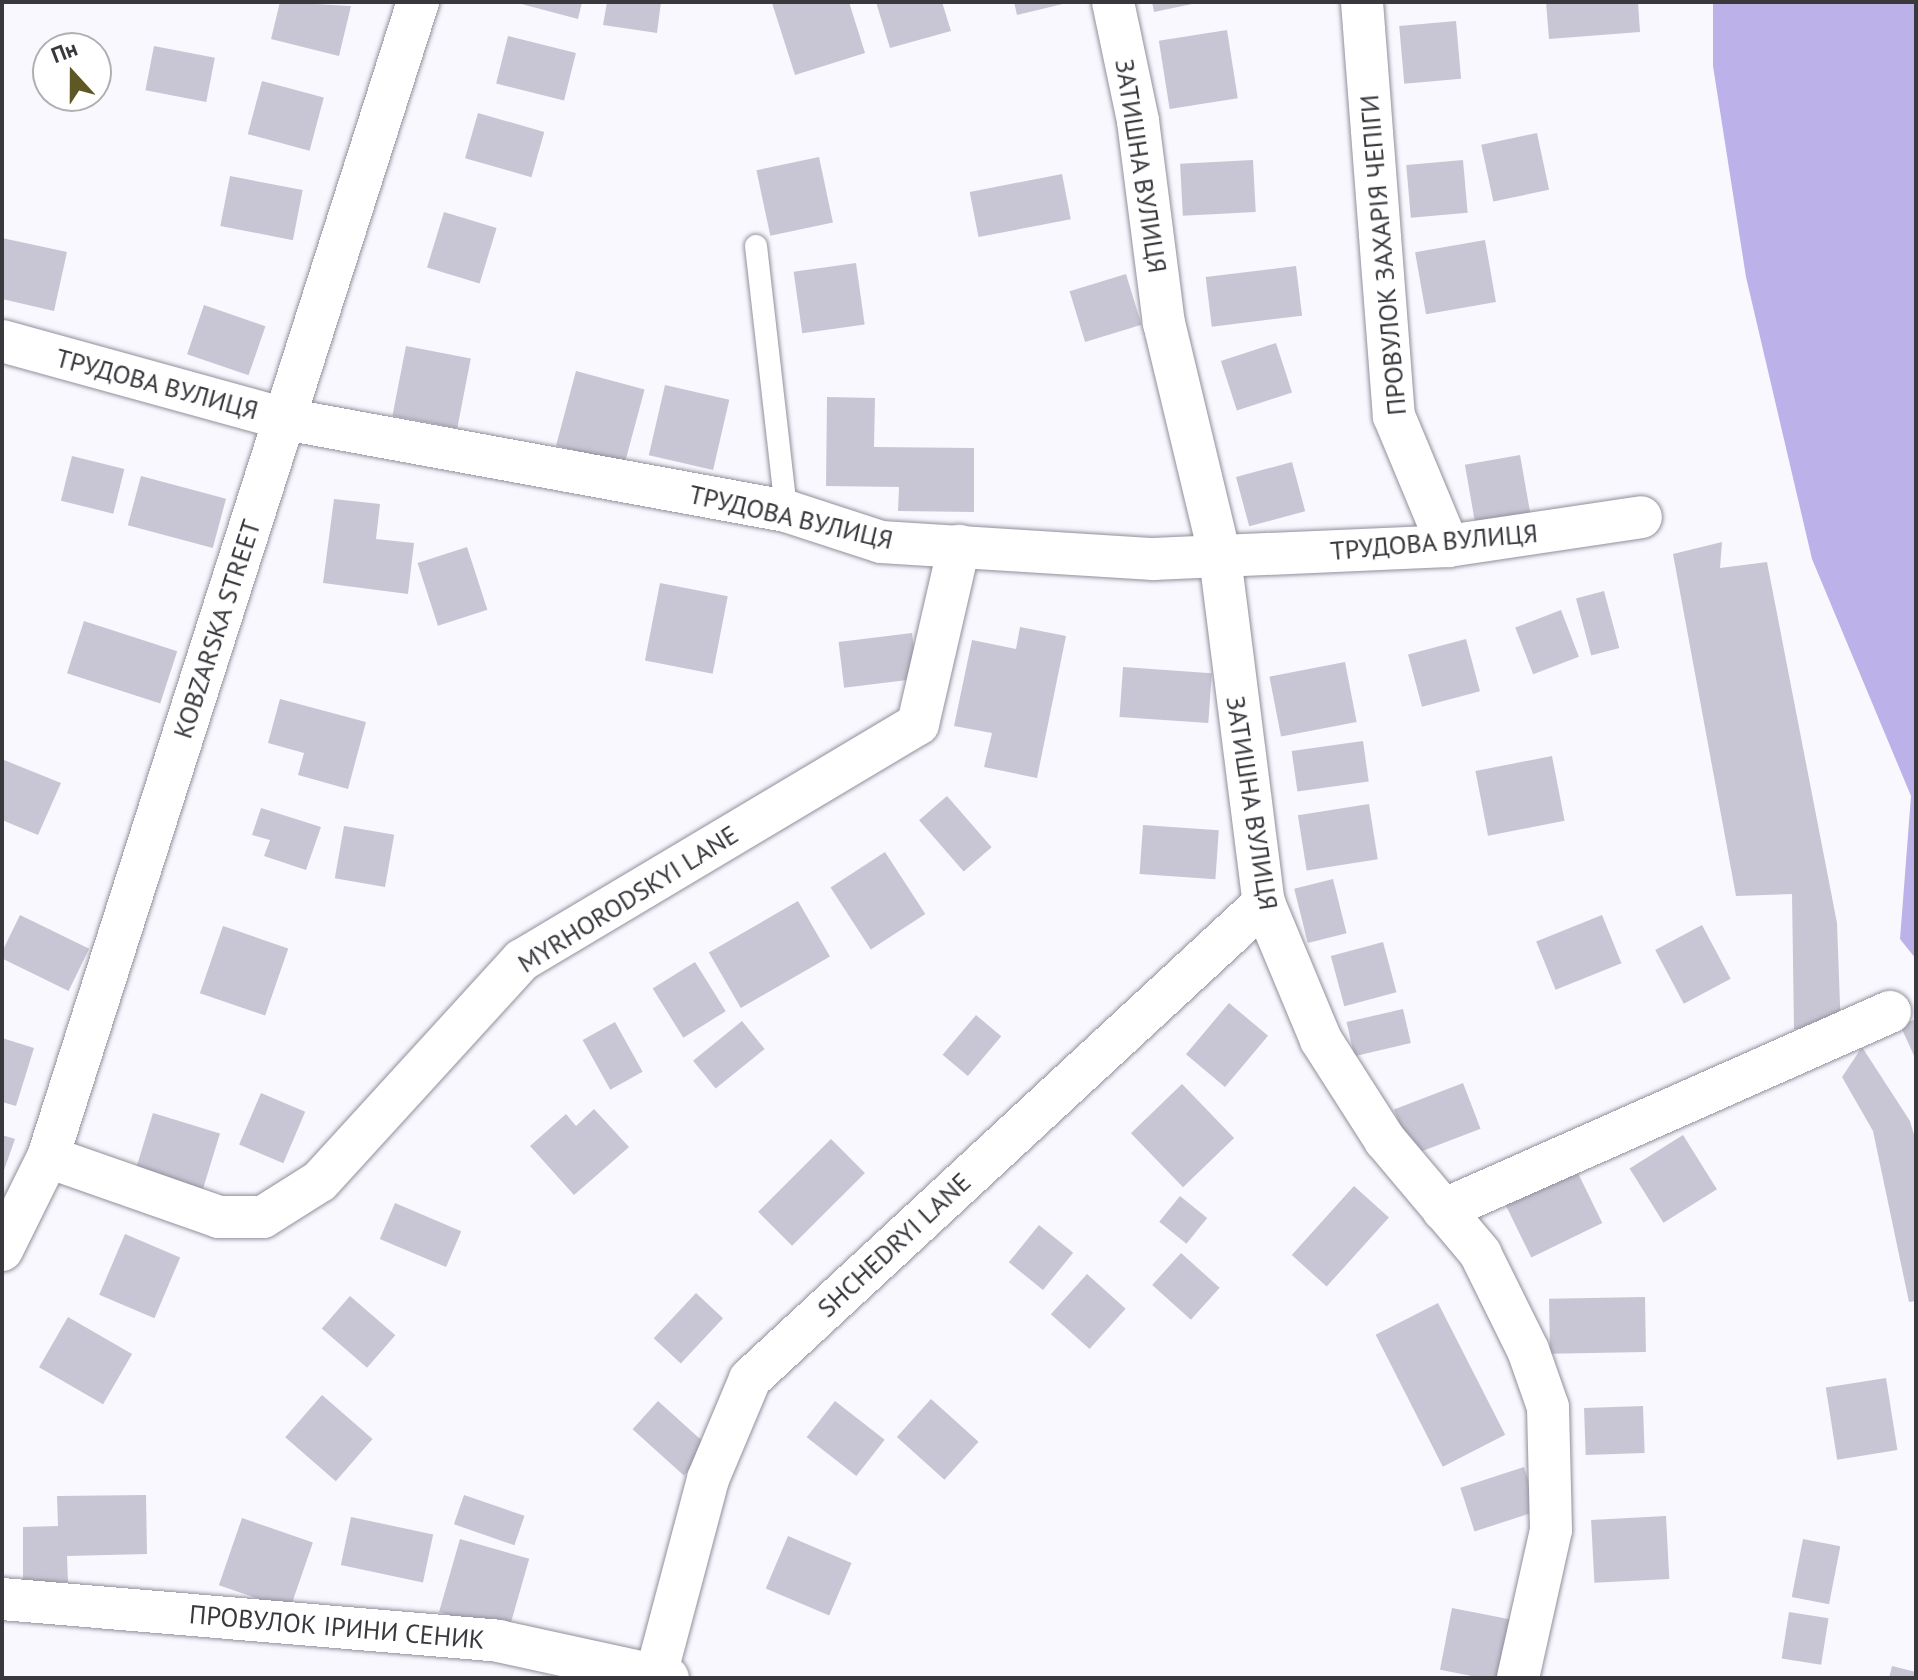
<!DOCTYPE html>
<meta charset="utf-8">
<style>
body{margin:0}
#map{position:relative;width:1918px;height:1680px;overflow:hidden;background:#f9f8fe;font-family:"PT Sans",sans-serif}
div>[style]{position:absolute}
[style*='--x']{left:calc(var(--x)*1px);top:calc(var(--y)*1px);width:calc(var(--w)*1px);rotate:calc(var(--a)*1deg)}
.forest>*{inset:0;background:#bcb2e9}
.building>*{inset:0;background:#c8c6d4;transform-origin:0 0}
.roads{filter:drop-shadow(0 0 2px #918f9c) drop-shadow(0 0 2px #918f9c)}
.service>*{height:22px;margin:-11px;padding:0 11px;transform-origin:11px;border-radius:11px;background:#fff}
.minor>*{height:42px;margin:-21px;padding:0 21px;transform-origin:21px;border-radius:21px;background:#fff}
span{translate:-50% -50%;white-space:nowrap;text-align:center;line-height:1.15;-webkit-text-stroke:6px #fff;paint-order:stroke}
.street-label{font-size:26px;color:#39383d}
.frame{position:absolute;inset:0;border:4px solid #39383d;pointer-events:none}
.north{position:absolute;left:32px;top:32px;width:80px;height:80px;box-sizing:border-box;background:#fff;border:2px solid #b0afb1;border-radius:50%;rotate:339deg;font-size:22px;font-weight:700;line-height:32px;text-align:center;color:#39383d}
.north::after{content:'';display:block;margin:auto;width:28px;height:36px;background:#605824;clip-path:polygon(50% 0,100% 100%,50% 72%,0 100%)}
</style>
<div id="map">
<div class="forest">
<div style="clip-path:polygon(1713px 2px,1916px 2px,1916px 959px,1900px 939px,1911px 796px,1812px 559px,1746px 277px,1713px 66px)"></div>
</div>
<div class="building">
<div style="clip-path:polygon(280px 2px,351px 6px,339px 56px,271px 39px)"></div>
<div style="clip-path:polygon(514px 2px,582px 2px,578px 19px)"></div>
<div style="clip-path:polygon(607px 2px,661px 2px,657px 33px,603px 25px)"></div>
<div style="clip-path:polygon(849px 2px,865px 53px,795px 75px,772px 3px)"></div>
<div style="clip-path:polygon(876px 2px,942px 2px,951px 31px,890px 48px)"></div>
<div style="clip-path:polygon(1014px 2px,1066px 2px,1067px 3px,1017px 15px)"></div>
<div style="clip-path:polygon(1152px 2px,1197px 2px,1197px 3px,1154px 12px)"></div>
<div style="clip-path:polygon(1546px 2px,1638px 2px,1640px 32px,1549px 39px)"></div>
<div style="left:1456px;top:21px;width:58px;height:57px;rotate:85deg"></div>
<div style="left:1227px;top:30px;width:69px;height:69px;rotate:81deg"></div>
<div style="left:508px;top:36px;width:70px;height:49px;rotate:14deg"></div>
<div style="left:154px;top:46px;width:62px;height:45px;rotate:11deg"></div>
<div style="left:262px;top:81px;width:64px;height:55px;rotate:15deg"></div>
<div style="left:478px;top:113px;width:69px;height:47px;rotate:16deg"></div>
<div style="left:1537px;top:133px;width:58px;height:57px;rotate:78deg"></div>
<div style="left:819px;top:157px;width:67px;height:64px;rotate:78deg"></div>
<div style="left:1253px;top:160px;width:52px;height:73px;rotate:87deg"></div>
<div style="left:1463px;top:160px;width:53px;height:57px;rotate:85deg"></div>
<div style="left:1062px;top:174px;width:46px;height:94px;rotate:79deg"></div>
<div style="left:230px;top:176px;width:74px;height:51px;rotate:11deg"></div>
<div style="left:444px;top:212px;width:55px;height:58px;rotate:17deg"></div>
<div style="clip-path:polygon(2px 238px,67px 252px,54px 311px,2px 299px)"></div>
<div style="left:1485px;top:240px;width:63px;height:71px;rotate:80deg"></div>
<div style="left:856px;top:263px;width:62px;height:63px;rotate:82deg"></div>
<div style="left:1296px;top:266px;width:50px;height:91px;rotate:83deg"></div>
<div style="left:1126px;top:274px;width:53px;height:59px;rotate:73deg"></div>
<div style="left:204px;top:305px;width:65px;height:52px;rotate:19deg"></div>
<div style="left:1276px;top:343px;width:52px;height:58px;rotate:72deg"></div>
<div style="left:406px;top:346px;width:66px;height:71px;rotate:11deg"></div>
<div style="left:576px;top:371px;width:71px;height:77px;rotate:15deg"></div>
<div style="left:665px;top:385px;width:66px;height:72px;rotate:13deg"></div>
<div style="clip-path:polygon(827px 397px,875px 398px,874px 447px,974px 448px,974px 512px,898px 511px,899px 487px,826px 486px)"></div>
<div style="left:1520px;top:455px;width:65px;height:56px;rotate:80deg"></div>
<div style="left:72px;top:456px;width:54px;height:46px;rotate:14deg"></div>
<div style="left:1292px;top:462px;width:51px;height:58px;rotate:75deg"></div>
<div style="left:141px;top:476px;width:88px;height:51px;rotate:15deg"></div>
<div style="clip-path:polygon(334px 499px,380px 504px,376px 539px,414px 543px,408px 594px,323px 583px)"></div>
<div style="clip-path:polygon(1722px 542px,1720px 568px,1767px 562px,1837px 923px,1841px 1031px,1794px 1029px,1792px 894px,1736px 896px,1673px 554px)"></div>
<div style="left:467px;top:547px;width:66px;height:52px;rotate:72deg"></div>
<div style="left:660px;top:583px;width:69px;height:79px;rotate:11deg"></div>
<div style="left:1604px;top:591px;width:59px;height:29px;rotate:75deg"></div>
<div style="left:1561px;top:610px;width:50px;height:49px;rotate:69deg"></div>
<div style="left:84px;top:621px;width:98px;height:55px;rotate:18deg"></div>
<div style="clip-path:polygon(1020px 627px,1066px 636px,1037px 778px,984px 767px,992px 733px,954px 726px,972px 640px,1016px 649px)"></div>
<div style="left:912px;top:633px;width:46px;height:74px;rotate:83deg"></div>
<div style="left:1466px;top:639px;width:54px;height:60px;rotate:75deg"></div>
<div style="left:1345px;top:662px;width:61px;height:77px;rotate:79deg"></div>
<div style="left:1123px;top:667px;width:89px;height:50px;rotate:4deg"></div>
<div style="clip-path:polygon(280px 699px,366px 722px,348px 789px,298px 775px,304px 753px,268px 743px)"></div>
<div style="left:1363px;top:741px;width:41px;height:72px;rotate:82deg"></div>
<div style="left:1552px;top:756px;width:66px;height:78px;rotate:79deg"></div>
<div style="clip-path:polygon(4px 760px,61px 783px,38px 835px,2px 820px)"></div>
<div style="left:947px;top:796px;width:68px;height:37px;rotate:49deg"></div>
<div style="left:1369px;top:804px;width:56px;height:72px;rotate:81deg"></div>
<div style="clip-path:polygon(261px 808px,321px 827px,306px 870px,264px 856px,270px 840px,252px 835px)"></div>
<div style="left:1143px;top:825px;width:76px;height:49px;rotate:4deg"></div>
<div style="left:344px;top:826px;width:51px;height:53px;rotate:10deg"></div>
<div style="left:885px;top:852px;width:74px;height:65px;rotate:57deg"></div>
<div style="left:1333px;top:879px;width:56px;height:40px;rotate:76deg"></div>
<div style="left:798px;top:901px;width:64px;height:103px;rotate:60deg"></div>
<div style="left:20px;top:915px;width:77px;height:47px;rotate:26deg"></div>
<div style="left:1602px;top:915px;width:52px;height:71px;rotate:68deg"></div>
<div style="left:1702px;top:925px;width:61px;height:53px;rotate:62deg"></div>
<div style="left:223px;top:926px;width:69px;height:71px;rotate:19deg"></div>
<div style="left:1383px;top:942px;width:52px;height:54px;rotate:75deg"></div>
<div style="left:695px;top:962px;width:58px;height:50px;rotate:58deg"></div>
<div style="left:1229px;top:1003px;width:51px;height:67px;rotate:40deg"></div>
<div style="left:1403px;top:1009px;width:35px;height:58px;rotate:77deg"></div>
<div style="left:976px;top:1015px;width:33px;height:52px;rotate:40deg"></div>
<div style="clip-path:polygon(1916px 1019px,1916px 1060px,1900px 1025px)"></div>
<div style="left:742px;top:1021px;width:36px;height:63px;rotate:51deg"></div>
<div style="left:615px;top:1022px;width:57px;height:37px;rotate:61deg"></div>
<div style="clip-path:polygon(2px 1038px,34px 1048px,16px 1106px,2px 1102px)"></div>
<div style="clip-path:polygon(1862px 1047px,1910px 1121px,1916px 1142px,1916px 1301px,1909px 1302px,1873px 1131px,1842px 1077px)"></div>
<div style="left:1463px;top:1083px;width:49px;height:74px;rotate:69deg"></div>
<div style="left:1182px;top:1084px;width:75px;height:71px;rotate:46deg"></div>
<div style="left:261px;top:1093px;width:48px;height:56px;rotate:23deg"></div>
<div style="clip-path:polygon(594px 1109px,629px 1147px,574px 1195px,530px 1146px,566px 1114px,576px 1126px)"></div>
<div style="left:153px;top:1113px;width:70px;height:68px;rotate:17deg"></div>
<div style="clip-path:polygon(2px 1135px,15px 1139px,2px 1176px)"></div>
<div style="left:1683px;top:1135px;width:64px;height:63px;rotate:58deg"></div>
<div style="left:831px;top:1139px;width:48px;height:103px;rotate:45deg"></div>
<div style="left:1576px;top:1169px;width:60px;height:79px;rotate:64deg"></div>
<div style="left:1354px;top:1186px;width:47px;height:93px;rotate:42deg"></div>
<div style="left:1180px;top:1196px;width:35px;height:33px;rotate:39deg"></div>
<div style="left:395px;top:1203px;width:72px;height:39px;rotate:23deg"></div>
<div style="left:1039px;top:1225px;width:44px;height:48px;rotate:39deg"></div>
<div style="left:125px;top:1234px;width:60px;height:66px;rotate:23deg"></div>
<div style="left:1181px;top:1253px;width:52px;height:43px;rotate:42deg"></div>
<div style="left:1087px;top:1274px;width:52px;height:54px;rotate:42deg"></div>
<div style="left:696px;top:1293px;width:37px;height:62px;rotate:43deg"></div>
<div style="left:350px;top:1296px;width:60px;height:43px;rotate:41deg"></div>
<div style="left:1645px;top:1297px;width:55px;height:96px;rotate:89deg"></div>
<div style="left:1438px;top:1303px;width:148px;height:70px;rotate:63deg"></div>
<div style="left:68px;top:1317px;width:74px;height:58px;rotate:30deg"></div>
<div style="left:1886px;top:1378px;width:73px;height:61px;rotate:81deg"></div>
<div style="left:322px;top:1395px;width:67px;height:56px;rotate:41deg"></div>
<div style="left:931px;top:1399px;width:64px;height:51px;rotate:42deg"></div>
<div style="left:658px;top:1401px;width:69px;height:38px;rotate:42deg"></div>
<div style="left:835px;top:1401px;width:63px;height:46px;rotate:38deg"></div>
<div style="left:1643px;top:1406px;width:47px;height:59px;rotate:88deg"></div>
<div style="left:1524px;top:1467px;width:46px;height:67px;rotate:72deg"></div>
<div style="clip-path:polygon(146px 1495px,147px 1554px,67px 1556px,68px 1582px,23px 1583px,23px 1527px,58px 1526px,57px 1496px)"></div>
<div style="left:464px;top:1495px;width:64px;height:31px;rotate:19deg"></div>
<div style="left:1666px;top:1516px;width:63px;height:75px;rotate:87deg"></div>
<div style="left:351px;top:1517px;width:84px;height:49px;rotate:12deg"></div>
<div style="left:242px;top:1518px;width:75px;height:71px;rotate:19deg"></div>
<div style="left:788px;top:1536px;width:69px;height:57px;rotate:23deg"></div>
<div style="left:460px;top:1539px;width:72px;height:76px;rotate:16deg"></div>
<div style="left:1803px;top:1539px;width:38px;height:59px;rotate:11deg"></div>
<div style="left:1452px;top:1608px;width:64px;height:63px;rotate:11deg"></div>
<div style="left:1789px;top:1612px;width:40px;height:47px;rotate:9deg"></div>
<div style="clip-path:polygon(1892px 1666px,1916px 1672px,1916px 1678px,1889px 1678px)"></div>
</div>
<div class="roads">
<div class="service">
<div style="--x:756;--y:246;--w:267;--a:83.5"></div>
</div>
<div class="minor">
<div style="--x:1113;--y:2;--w:122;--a:78.1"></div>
<div style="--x:1138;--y:121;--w:204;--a:82.7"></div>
<div style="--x:1164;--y:323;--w:241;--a:76.5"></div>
<div style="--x:1220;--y:557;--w:349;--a:82.8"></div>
<div style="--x:1264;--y:903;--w:148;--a:67.4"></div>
<div style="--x:1321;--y:1040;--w:119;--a:57.4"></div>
<div style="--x:1385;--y:1140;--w:148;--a:49.9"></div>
<div style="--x:1480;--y:1253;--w:108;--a:63.7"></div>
<div style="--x:1528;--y:1350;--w:60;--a:70.7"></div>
<div style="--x:1548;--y:1407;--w:123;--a:88.6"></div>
<div style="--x:1551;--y:1530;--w:152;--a:102.6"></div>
<div style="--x:1362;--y:2;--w:415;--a:85.6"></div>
<div style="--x:1394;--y:416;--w:141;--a:67.4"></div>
<div style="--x:2;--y:341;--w:294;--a:15.4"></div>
<div style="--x:285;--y:419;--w:509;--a:10.41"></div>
<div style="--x:786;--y:511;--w:100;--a:18.1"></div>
<div style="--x:881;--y:542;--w:273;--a:3.6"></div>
<div style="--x:1153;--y:559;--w:295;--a:-2.5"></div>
<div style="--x:1448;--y:546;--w:195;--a:-8.5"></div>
<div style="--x:48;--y:1157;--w:181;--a:19.3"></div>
<div style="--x:219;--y:1217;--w:44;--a:0"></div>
<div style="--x:263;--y:1217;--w:67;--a:-32.3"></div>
<div style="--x:320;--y:1181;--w:299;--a:-47.6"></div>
<div style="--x:522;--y:960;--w:461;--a:-30.8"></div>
<div style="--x:918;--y:724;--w:183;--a:-77"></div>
<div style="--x:1443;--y:1210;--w:489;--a:-23.9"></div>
<div style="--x:2;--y:1250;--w:104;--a:-63.7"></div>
<div style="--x:48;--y:1157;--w:1213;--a:-72.24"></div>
<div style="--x:2;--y:1599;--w:498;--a:4.8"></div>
<div style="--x:498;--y:1641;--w:174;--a:12.3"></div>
<div style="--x:657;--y:1671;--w:199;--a:-75.1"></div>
<div style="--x:708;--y:1479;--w:108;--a:-67.2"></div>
<div style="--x:750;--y:1379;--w:701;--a:-42.8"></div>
</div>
</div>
<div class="street-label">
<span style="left:1141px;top:166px;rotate:81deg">ЗАТИШНА ВУЛИЦЯ</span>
<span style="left:1383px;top:255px;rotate:-95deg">ПРОВУЛОК ЗАХАРІЯ ЧЕПІГИ</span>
<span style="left:157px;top:384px;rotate:15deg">ТРУДОВА ВУЛИЦЯ</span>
<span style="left:791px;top:517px;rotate:13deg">ТРУДОВА ВУЛИЦЯ</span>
<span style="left:1434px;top:542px;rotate:-5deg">ТРУДОВА ВУЛИЦЯ</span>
<span style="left:217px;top:629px;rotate:-72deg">KOBZARSKA STREET</span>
<span style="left:1252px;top:803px;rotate:81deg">ЗАТИШНА ВУЛИЦЯ</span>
<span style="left:628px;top:899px;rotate:-32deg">MYRHORODSKYI LANE</span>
<span style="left:894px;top:1245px;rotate:-43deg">SHCHEDRYI LANE</span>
<span style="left:337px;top:1627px;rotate:5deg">ПРОВУЛОК ІРИНИ СЕНИК</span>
</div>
<div class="frame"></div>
<div class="north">Пн</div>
</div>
